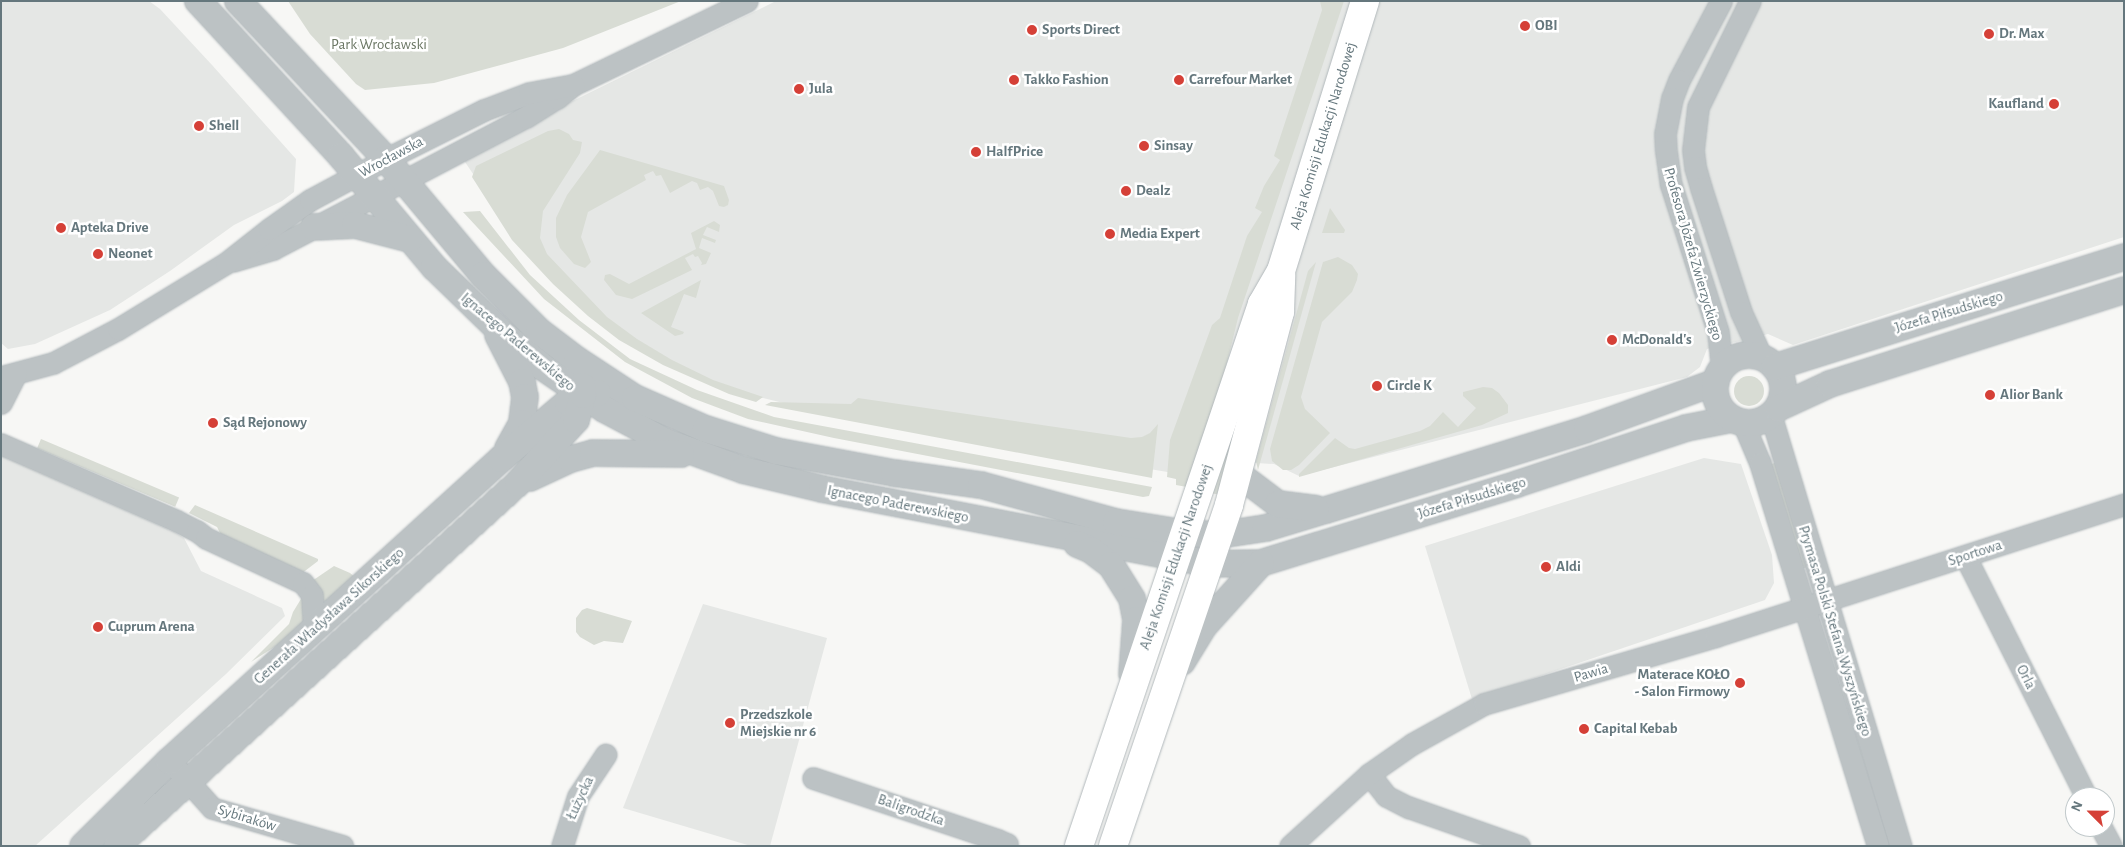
<!DOCTYPE html>
<meta charset="utf-8">
<style>
body{margin:0}
#map{position:relative;width:2125px;height:847px;overflow:hidden;background:#f7f7f5;font-family:"Alegreya Sans",sans-serif}
div>[style]{position:absolute}
[style*='--x']{left:calc(var(--x)*1px);top:calc(var(--y)*1px);width:calc(var(--w)*1px);rotate:calc(var(--a)*1deg)}
.built>*{inset:0;background:#e5e7e5}
.green>*{inset:0;background:#d8dcd4;transform-origin:0 0}
.round{border-radius:50%}
.roads{filter:drop-shadow(0 0 1px #b1b8bb) drop-shadow(0 0 1px #b1b8bb)}
.minor>*{height:21px;margin:-10.5px;padding:0 10.5px;transform-origin:10.5px;border-radius:10.5px;background:#bcc2c4}
.tertiary>*{height:26px;margin:-13px;padding:0 13px;transform-origin:13px;border-radius:13px;background:#bcc2c4}
.tertiary>.ring{margin:-13px;padding:0;box-sizing:content-box;background:none;border:26px solid #bcc2c4;border-radius:50%}
.secondary>*{height:28px;margin:-14px;padding:0 14px;transform-origin:14px;border-radius:14px;background:#fff}
.dots>*{width:14px;height:14px;translate:-50% -50%;box-sizing:border-box;border:2px solid #fff;border-radius:50%}
span{translate:-50% -50%;white-space:nowrap;text-align:center;line-height:1.15;-webkit-text-stroke:5px #fff;paint-order:stroke}
.poi-label{font-size:15px;color:#65777d;font-weight:700}
.left{translate:0 -50%;text-align:left}
.right{translate:-100% -50%;text-align:right}
.park-label{font-size:15px;color:#6a7663}
.street-label{font-size:15px;color:#65777d}
.frame{position:absolute;inset:0;border:2px solid #65777d;pointer-events:none}
.north{position:absolute;left:2065px;top:787px;width:50px;height:50px;box-sizing:border-box;background:#fff;border:1px solid #c1c9cb;border-radius:50%;rotate:293deg;font-size:14px;font-weight:700;line-height:20px;text-align:center;color:#65777d}
.north::after{content:'';display:block;margin:auto;width:18px;height:22px;background:#d54037;clip-path:polygon(50% 0,100% 100%,50% 72%,0 100%)}
</style>
<div id="map">
<div class="built">
<div style="clip-path:polygon(1px 1px,149px 1px,160px 9px,212px 65px,296px 159px,294px 192px,282px 201px,234px 225px,170px 271px,110px 310px,35px 344px,8px 349px,1px 343px)"></div>
<div style="clip-path:polygon(776px 1px,2124px 1px,2124px 237px,1793px 345px,1768px 334px,1707px 349px,1700px 367px,1687px 377px,1299px 476px,1274px 464px,1192px 459px,1185px 475px,833px 415px,718px 387px,631px 343px,522px 247px,461px 156px)"></div>
<div style="clip-path:polygon(1px 456px,174px 532px,184px 538px,201px 571px,282px 608px,285px 616px,226px 674px,35px 846px,1px 846px)"></div>
<div style="clip-path:polygon(1704px 458px,1741px 464px,1772px 555px,1774px 583px,1765px 600px,1472px 699px,1425px 546px)"></div>
<div style="clip-path:polygon(703px 604px,827px 638px,770px 846px,751px 846px,623px 808px)"></div>
</div>
<div class="green">
<div style="clip-path:polygon(288px 1px,681px 1px,563px 48px,434px 83px,365px 90px,356px 84px,310px 34px)"></div>
<div style="clip-path:polygon(1320px 1px,1344px 1px,1238px 318px,1216px 407px,1187px 487px,1176px 485px,1176px 479px,1167px 477px,1170px 440px,1212px 325px,1220px 318px,1247px 236px,1262px 212px,1255px 208px,1264px 186px,1280px 160px,1274px 156px,1322px 10px)"></div>
<div style="clip-path:polygon(559px 129px,569px 134px,573px 140px,582px 142px,580px 153px,543px 211px,540px 238px,547px 254px,607px 317px,637px 339px,672px 360px,713px 380px,763px 397px,756px 402px,729px 394px,663px 365px,619px 340px,588px 316px,553px 284px,512px 240px,472px 177px,476px 166px,548px 131px)"></div>
<div style="clip-path:polygon(600px 150px,724px 186px,729px 200px,728px 205px,724px 207px,719px 206px,713px 191px,708px 187px,700px 190px,697px 183px,692px 181px,670px 193px,661px 175px,656px 176px,653px 171px,644px 175px,646px 180px,588px 212px,581px 237px,591px 262px,585px 268px,574px 264px,560px 248px,556px 237px,556px 218px,567px 195px)"></div>
<div style="clip-path:polygon(1330px 208px,1345px 230px,1344px 233px,1322px 233px)"></div>
<div style="clip-path:polygon(480px 211px,530px 275px,579px 320px,630px 359px,697px 390px,774px 417px,1152px 487px,1149px 496px,1143px 497px,834px 438px,748px 419px,692px 398px,625px 362px,544px 299px,463px 212px)"></div>
<div style="clip-path:polygon(714px 221px,720px 225px,719px 232px,707px 227px,703px 235px,716px 240px,715px 243px,702px 238px,699px 248px,711px 253px,706px 264px,701px 265px,702px 263px,698px 256px,695px 257px,693px 254px,685px 258px,692px 270px,632px 299px,616px 295px,604px 280px,605px 275px,610px 274px,629px 284px,696px 249px,691px 233px)"></div>
<div style="clip-path:polygon(1338px 257px,1352px 265px,1358px 274px,1357px 280px,1352px 292px,1322px 322px,1301px 397px,1305px 409px,1330px 433px,1299px 465px,1291px 470px,1283px 470px,1272px 461px,1270px 449px,1323px 262px)"></div>
<div style="clip-path:polygon(1316px 262px,1258px 470px,1256px 461px,1308px 271px)"></div>
<div style="clip-path:polygon(701px 280px,696px 298px,684px 294px,671px 327px,684px 332px,683px 334px,675px 336px,641px 313px)"></div>
<div style="clip-path:polygon(1272px 307px,1221px 495px,1210px 493px)"></div>
<div class="round" style="left:1734px;top:376px;width:30px;height:30px"></div>
<div style="clip-path:polygon(1483px 387px,1492px 388px,1499px 393px,1508px 405px,1508px 413px,1482px 425px,1299px 477px,1299px 474px,1335px 438px,1349px 448px,1355px 449px,1420px 431px,1430px 426px,1443px 412px,1458px 427px,1476px 408px,1463px 396px,1463px 392px)"></div>
<div style="clip-path:polygon(858px 398px,1131px 438px,1142px 437px,1150px 433px,1158px 424px,1152px 478px,765px 405px,771px 402px,851px 404px)"></div>
<div style="left:41px;top:439px;width:150px;height:10px;rotate:23deg"></div>
<div style="left:1775px;top:463px;width:109px;height:7px;rotate:73deg"></div>
<div style="clip-path:polygon(195px 505px,318px 559px,318px 561px,301px 574px,223px 539px,217px 527px,189px 513px)"></div>
<div style="clip-path:polygon(334px 566px,350px 573px,356px 578px,326px 602px,322px 600px,312px 581px)"></div>
<div style="clip-path:polygon(304px 594px,305px 623px,287px 639px,251px 662px,289px 624px,293px 612px)"></div>
<div style="clip-path:polygon(587px 608px,632px 621px,623px 643px,604px 641px,594px 645px,580px 637px,576px 632px,576px 618px,582px 610px)"></div>
</div>
<div class="roads">
<div class="minor">
<div style="--x:1721;--y:1;--w:89;--a:118"></div>
<div style="--x:1679;--y:80;--w:19;--a:111"></div>
<div style="--x:1672;--y:98;--w:37;--a:101"></div>
<div style="--x:1665;--y:134;--w:17;--a:87"></div>
<div style="--x:1666;--y:151;--w:34;--a:82"></div>
<div style="--x:1671;--y:185;--w:154;--a:72.3"></div>
<div style="--x:1718;--y:332;--w:36;--a:84"></div>
<div style="--x:1750;--y:1;--w:118;--a:116.1"></div>
<div style="--x:1698;--y:107;--w:43;--a:96.6"></div>
<div style="--x:1693;--y:150;--w:17;--a:83"></div>
<div style="--x:1695;--y:167;--w:22;--a:74"></div>
<div style="--x:1701;--y:188;--w:130;--a:72.1"></div>
<div style="--x:1741;--y:312;--w:51;--a:65.5"></div>
<div style="--x:233;--y:261;--w:42;--a:-16.7"></div>
<div style="--x:273;--y:249;--w:285;--a:-27.6"></div>
<div style="--x:526;--y:117;--w:36;--a:-32"></div>
<div style="--x:557;--y:98;--w:21;--a:-39"></div>
<div style="--x:573;--y:85;--w:193;--a:-25.8"></div>
<div style="--x:1;--y:377;--w:54;--a:-15.1"></div>
<div style="--x:53;--y:363;--w:73;--a:-27.6"></div>
<div style="--x:118;--y:329;--w:127;--a:-31.4"></div>
<div style="--x:226;--y:263;--w:55;--a:-38.3"></div>
<div style="--x:269;--y:229;--w:50;--a:-35.3"></div>
<div style="--x:310;--y:200;--w:86;--a:-28.3"></div>
<div style="--x:386;--y:159;--w:110;--a:-26.6"></div>
<div style="--x:484;--y:110;--w:48;--a:-20.7"></div>
<div style="--x:529;--y:93;--w:45;--a:-10.3"></div>
<div style="--x:1;--y:403;--w:33;--a:-63"></div>
<div style="--x:1771;--y:416;--w:449;--a:73.2"></div>
<div style="--x:1743;--y:423;--w:43;--a:67"></div>
<div style="--x:1760;--y:463;--w:401;--a:72.9"></div>
<div style="--x:1;--y:444;--w:192;--a:23.6"></div>
<div style="--x:177;--y:521;--w:22;--a:27"></div>
<div style="--x:197;--y:531;--w:11;--a:38"></div>
<div style="--x:206;--y:538;--w:107;--a:24.9"></div>
<div style="--x:303;--y:583;--w:15;--a:53"></div>
<div style="--x:312;--y:595;--w:35;--a:87"></div>
<div style="--x:1965;--y:556;--w:270;--a:63.3"></div>
<div style="--x:178;--y:770;--w:51;--a:48.2"></div>
<div style="--x:212;--y:808;--w:136;--a:16.2"></div>
<div style="--x:1369;--y:774;--w:28;--a:52"></div>
<div style="--x:1386;--y:796;--w:25;--a:27"></div>
<div style="--x:1408;--y:807;--w:118;--a:19.4"></div>
<div style="--x:813;--y:778;--w:195;--a:18.5"></div>
<div style="--x:998;--y:840;--w:10;--a:24"></div>
<div style="--x:1007;--y:844;--w:2;--a:90"></div>
<div style="--x:2101;--y:827;--w:21;--a:62"></div>
<div style="--x:562;--y:846;--w:52;--a:-72.3"></div>
<div style="--x:578;--y:796;--w:50;--a:-56.3"></div>
<div style="--x:1290;--y:846;--w:107;--a:-42.3"></div>
<div style="--x:1369;--y:774;--w:52;--a:-34.9"></div>
<div style="--x:1412;--y:744;--w:82;--a:-29.1"></div>
<div style="--x:1484;--y:704;--w:242;--a:-16.3"></div>
<div style="--x:1716;--y:636;--w:429;--a:-17.9"></div>
</div>
<div class="tertiary">
<div style="--x:198;--y:1;--w:211;--a:47.3"></div>
<div style="--x:341;--y:156;--w:145;--a:50"></div>
<div style="--x:434;--y:267;--w:95;--a:44.1"></div>
<div style="--x:502;--y:333;--w:55;--a:39.8"></div>
<div style="--x:544;--y:368;--w:73;--a:34.3"></div>
<div style="--x:604;--y:409;--w:70;--a:28"></div>
<div style="--x:666;--y:442;--w:82;--a:20"></div>
<div style="--x:743;--y:470;--w:81;--a:13.5"></div>
<div style="--x:822;--y:489;--w:395;--a:10.9"></div>
<div style="--x:1210;--y:564;--w:51;--a:-1.1"></div>
<div style="--x:1261;--y:563;--w:268;--a:-17.1"></div>
<div style="--x:1517;--y:484;--w:178;--a:-18.3"></div>
<div style="--x:1686;--y:428;--w:47;--a:-11.1"></div>
<div style="--x:238;--y:1;--w:216;--a:46.9"></div>
<div style="--x:386;--y:159;--w:151;--a:50.1"></div>
<div style="--x:483;--y:275;--w:79;--a:45"></div>
<div style="--x:539;--y:331;--w:48;--a:37.3"></div>
<div style="--x:577;--y:360;--w:69;--a:33.2"></div>
<div style="--x:635;--y:398;--w:77;--a:23.6"></div>
<div style="--x:706;--y:429;--w:73;--a:17.4"></div>
<div style="--x:776;--y:451;--w:120;--a:10.6"></div>
<div style="--x:894;--y:473;--w:88;--a:7.9"></div>
<div style="--x:981;--y:485;--w:140;--a:15.3"></div>
<div style="--x:1116;--y:522;--w:69;--a:9.2"></div>
<div style="--x:1184;--y:533;--w:36;--a:3"></div>
<div style="--x:1220;--y:535;--w:47;--a:-8.7"></div>
<div style="--x:1266;--y:528;--w:63;--a:-16.7"></div>
<div style="--x:1326;--y:510;--w:273;--a:-17.2"></div>
<div style="--x:1587;--y:429;--w:137;--a:-20"></div>
<div style="--x:314;--y:227;--w:41;--a:-2.8"></div>
<div style="--x:355;--y:225;--w:56;--a:14.5"></div>
<div style="--x:498;--y:335;--w:53;--a:62.9"></div>
<div style="--x:522;--y:382;--w:15;--a:79"></div>
<div style="--x:525;--y:397;--w:26;--a:97"></div>
<div style="--x:522;--y:423;--w:29;--a:119"></div>
<div class="ring" style="left:1715px;top:355px;width:42px;height:42px"></div>
<div style="--x:1775;--y:367;--w:366;--a:-17.5"></div>
<div style="--x:1778;--y:408;--w:57;--a:-24.8"></div>
<div style="--x:1830;--y:384;--w:309;--a:-17.7"></div>
<div style="--x:1237;--y:473;--w:51;--a:37.1"></div>
<div style="--x:1278;--y:504;--w:38;--a:7"></div>
<div style="--x:530;--y:478;--w:45;--a:-24.9"></div>
<div style="--x:571;--y:459;--w:23;--a:-15"></div>
<div style="--x:593;--y:453;--w:88;--a:0.7"></div>
<div style="--x:1077;--y:544;--w:15;--a:23"></div>
<div style="--x:1091;--y:550;--w:25;--a:37"></div>
<div style="--x:1111;--y:565;--w:40;--a:58"></div>
<div style="--x:1132;--y:599;--w:21;--a:79"></div>
<div style="--x:1136;--y:620;--w:54;--a:94.2"></div>
<div style="--x:1182;--y:662;--w:42;--a:-58.6"></div>
<div style="--x:1204;--y:626;--w:85;--a:-47.9"></div>
<div style="--x:83;--y:846;--w:121;--a:-44.7"></div>
<div style="--x:169;--y:761;--w:449;--a:-42.3"></div>
<div style="--x:501;--y:459;--w:88;--a:-40.4"></div>
<div style="--x:568;--y:402;--w:17;--a:-25"></div>
<div style="--x:583;--y:395;--w:15;--a:-8"></div>
<div style="--x:117;--y:846;--w:541;--a:-42.15"></div>
<div style="--x:518;--y:483;--w:86;--a:-47.4"></div>
<div style="--x:576;--y:420;--w:26;--a:-74"></div>
<div style="--x:583;--y:395;--w:9;--a:-96"></div>
</div>
<div class="secondary">
<div style="--x:1079;--y:846;--w:572;--a:-71.34"></div>
<div style="--x:1262;--y:304;--w:38;--a:-60"></div>
<div style="--x:1281;--y:271;--w:283;--a:-72.7"></div>
<div style="--x:1113;--y:846;--w:360;--a:-71.2"></div>
<div style="--x:1229;--y:505;--w:200;--a:-75.2"></div>
<div style="--x:1280;--y:312;--w:37;--a:-88"></div>
</div>
</div>
<div class="dots">
<div style="left:1525px;top:26px;background:#d54037"></div>
<div style="left:1032px;top:30px;background:#d54037"></div>
<div style="left:1989px;top:34px;background:#d54037"></div>
<div style="left:1014px;top:80px;background:#d54037"></div>
<div style="left:1179px;top:80px;background:#d54037"></div>
<div style="left:799px;top:89px;background:#d54037"></div>
<div style="left:2054px;top:104px;background:#d54037"></div>
<div style="left:199px;top:126px;background:#d54037"></div>
<div style="left:1144px;top:146px;background:#d54037"></div>
<div style="left:976px;top:152px;background:#d54037"></div>
<div style="left:1126px;top:191px;background:#d54037"></div>
<div style="left:61px;top:228px;background:#d54037"></div>
<div style="left:1110px;top:234px;background:#d54037"></div>
<div style="left:98px;top:254px;background:#d54037"></div>
<div style="left:1612px;top:340px;background:#d54037"></div>
<div style="left:1377px;top:386px;background:#d54037"></div>
<div style="left:1990px;top:395px;background:#d54037"></div>
<div style="left:213px;top:423px;background:#d54037"></div>
<div style="left:1546px;top:567px;background:#d54037"></div>
<div style="left:98px;top:627px;background:#d54037"></div>
<div style="left:1740px;top:683px;background:#d54037"></div>
<div style="left:730px;top:723px;background:#d54037"></div>
<div style="left:1584px;top:729px;background:#d54037"></div>
</div>
<div class="poi-label">
<span class="left" style="left:1535px;top:26px">OBI</span>
<span class="left" style="left:1042px;top:30px">Sports Direct</span>
<span class="left" style="left:1999px;top:34px">Dr. Max</span>
<span class="left" style="left:1024px;top:80px">Takko Fashion</span>
<span class="left" style="left:1189px;top:80px">Carrefour Market</span>
<span class="left" style="left:809px;top:89px">Jula</span>
<span class="right" style="left:2044px;top:104px">Kaufland</span>
<span class="left" style="left:209px;top:126px">Shell</span>
<span class="left" style="left:1154px;top:146px">Sinsay</span>
<span class="left" style="left:986px;top:152px">HalfPrice</span>
<span class="left" style="left:1136px;top:191px">Dealz</span>
<span class="left" style="left:71px;top:228px">Apteka Drive</span>
<span class="left" style="left:1120px;top:234px">Media Expert</span>
<span class="left" style="left:108px;top:254px">Neonet</span>
<span class="left" style="left:1622px;top:340px">McDonald's</span>
<span class="left" style="left:1387px;top:386px">Circle K</span>
<span class="left" style="left:2000px;top:395px">Alior Bank</span>
<span class="left" style="left:223px;top:423px">Sąd Rejonowy</span>
<span class="left" style="left:1556px;top:567px">Aldi</span>
<span class="left" style="left:108px;top:627px">Cuprum Arena</span>
<span class="right" style="left:1730px;top:683px">Materace KOŁO<br>- Salon Firmowy</span>
<span class="left" style="left:740px;top:723px">Przedszkole<br>Miejskie nr 6</span>
<span class="left" style="left:1594px;top:729px">Capital Kebab</span>
</div>
<div class="park-label">
<span style="left:379px;top:45px">Park Wrocławski</span>
</div>
<div class="street-label">
<span style="left:1323px;top:136px;rotate:-73deg">Aleja Komisji Edukacji Narodowej</span>
<span style="left:391px;top:157px;rotate:-28deg">Wrocławska</span>
<span style="left:1693px;top:254px;rotate:74deg">Profesora Józefa Zwierzyckiego</span>
<span style="left:1949px;top:312px;rotate:-17deg">Józefa Piłsudskiego</span>
<span style="left:518px;top:342px;rotate:40deg">Ignacego Paderewskiego</span>
<span style="left:1472px;top:498px;rotate:-17deg">Józefa Piłsudskiego</span>
<span style="left:898px;top:504px;rotate:11deg">Ignacego Paderewskiego</span>
<span style="left:1975px;top:553px;rotate:-18deg">Sportowa</span>
<span style="left:1176px;top:557px;rotate:-71deg">Aleja Komisji Edukacji Narodowej</span>
<span style="left:329px;top:616px;rotate:-42deg">Generała Władysława Sikorskiego</span>
<span style="left:1835px;top:631px;rotate:73deg">Prymasa Polski Stefana Wyszyńskiego</span>
<span style="left:1591px;top:673px;rotate:-16deg">Pawia</span>
<span style="left:2026px;top:677px;rotate:63deg">Orla</span>
<span style="left:580px;top:798px;rotate:-65deg">Łużycka</span>
<span style="left:911px;top:810px;rotate:19deg">Baligrodzka</span>
<span style="left:247px;top:818px;rotate:17deg">Sybiraków</span>
</div>
<div class="frame"></div>
<div class="north">N</div>
</div>
